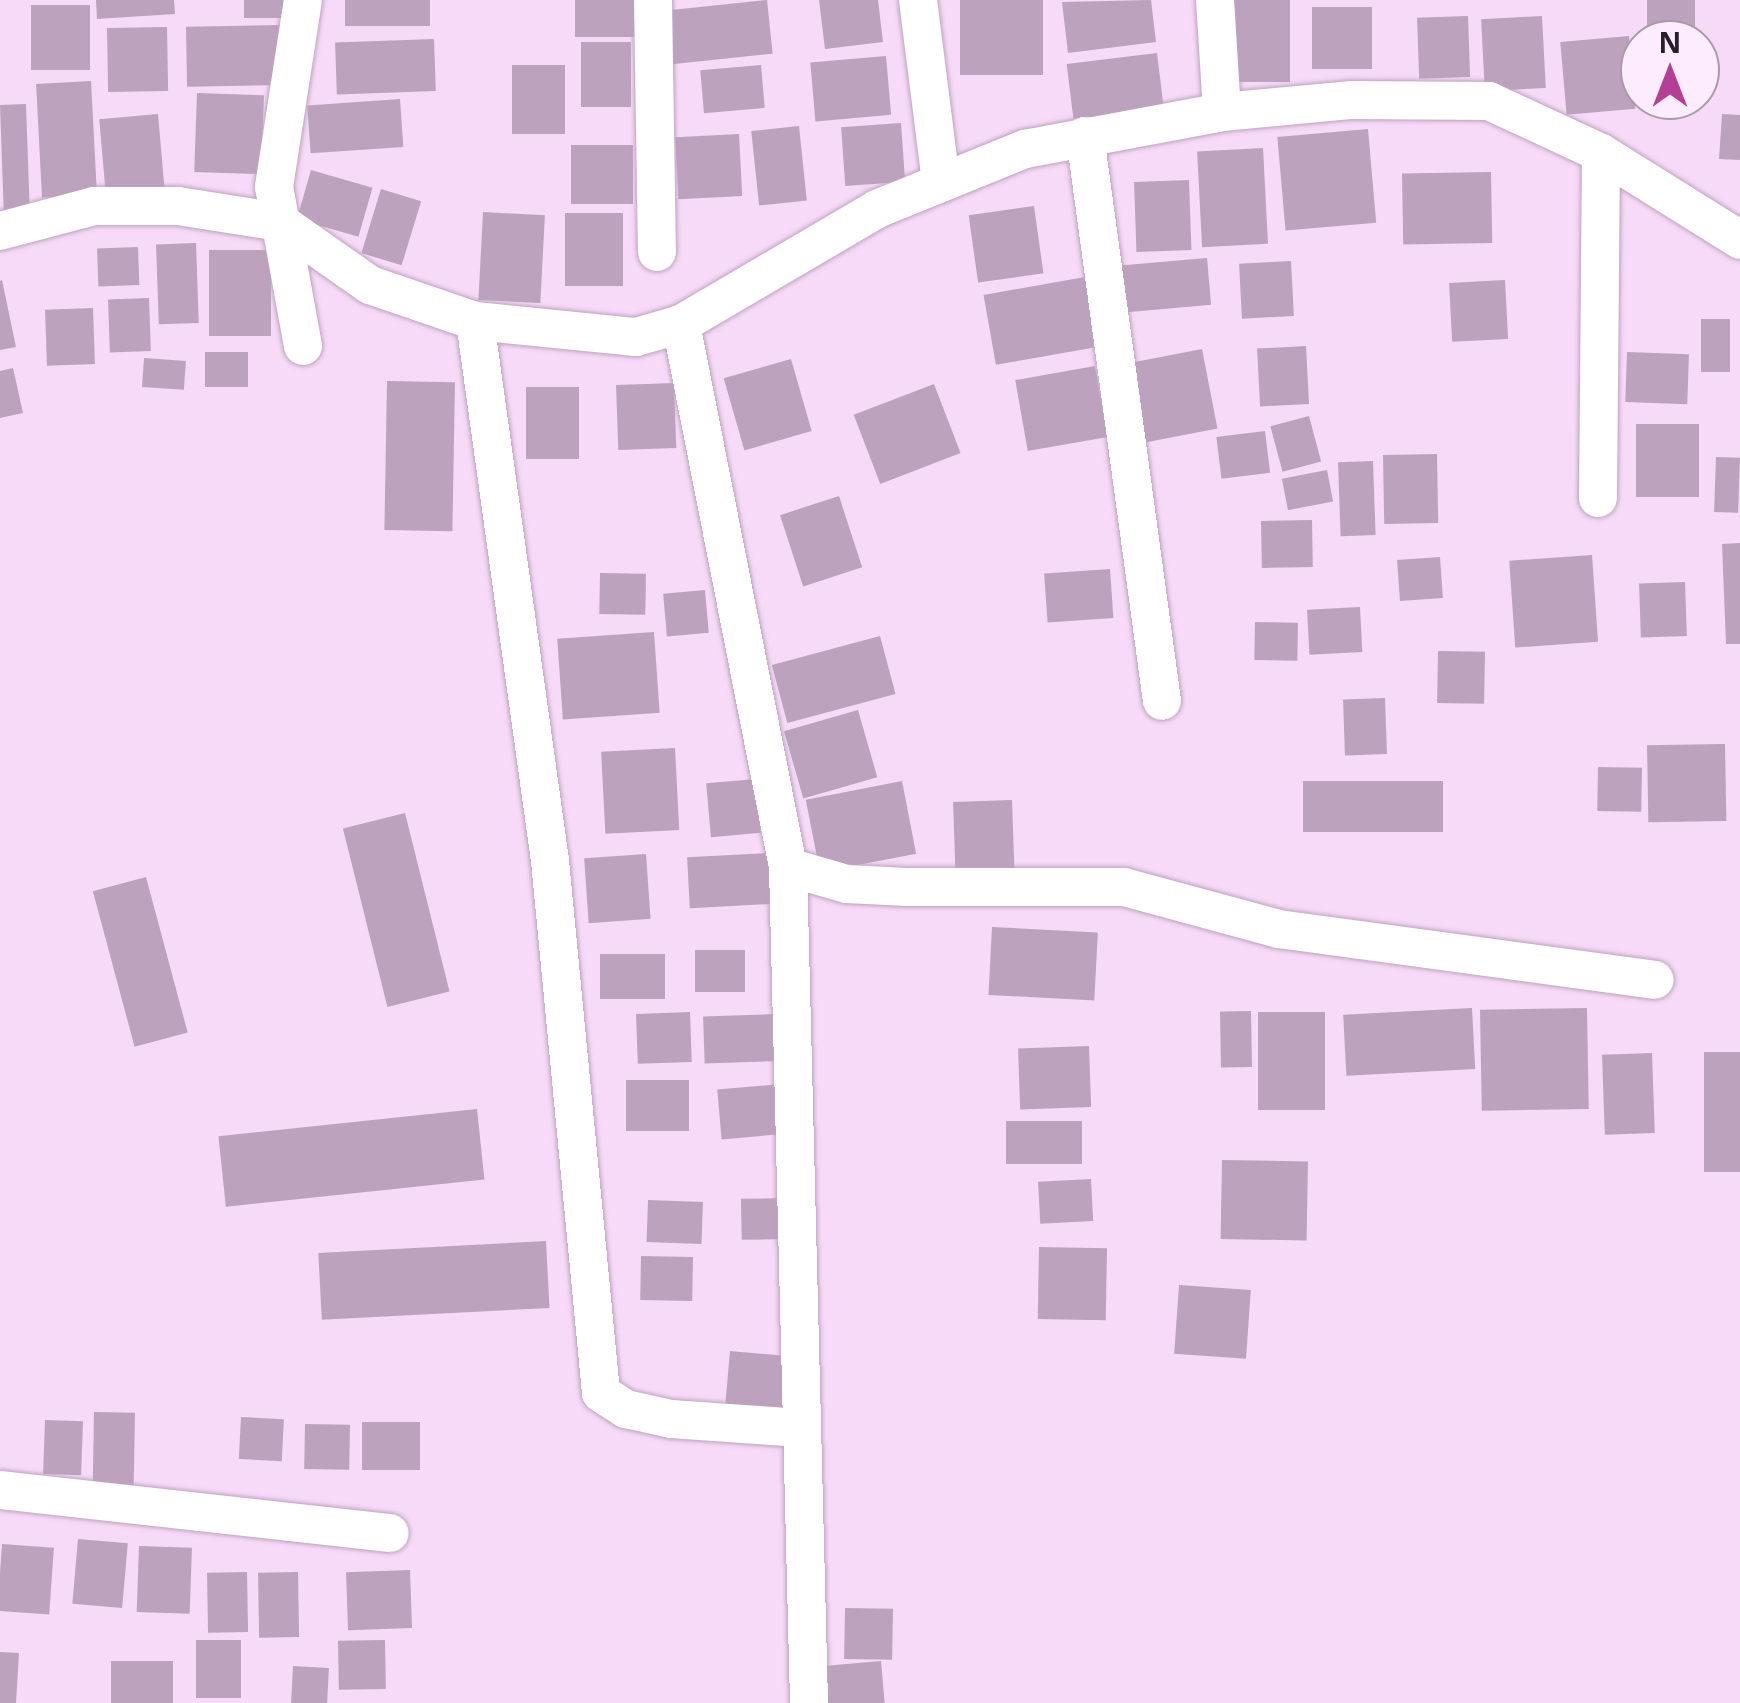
<!DOCTYPE html>
<style>
body{margin:0}
#map{position:relative;width:1740px;height:1703px;overflow:hidden;background:#f6daf8;font-family:"Open Sans",sans-serif}
div>[style]{position:absolute}
[style*='--x']{left:calc(var(--x)*1px);top:calc(var(--y)*1px);width:calc(var(--w)*1px);rotate:calc(var(--a)*1deg)}
.building>*{inset:0;background:#bda2be;transform-origin:0 0}
.roads{filter:drop-shadow(0 0 2px #bda2be) drop-shadow(0 0 2px #bda2be)}
.street>*{height:38px;margin:-19px;padding:0 19px;transform-origin:19px;border-radius:19px;background:#fff}
span{translate:-50% -50%;white-space:nowrap;text-align:center;line-height:1.15;-webkit-text-stroke:9px #fdecfd;paint-order:stroke}
.north{position:absolute;left:1620px;top:20px;width:100px;height:100px;box-sizing:border-box;background:#fdecfd;border:2px solid #a89aa8;border-radius:50%;rotate:0deg;font-size:28px;font-weight:700;line-height:40px;text-align:center;color:#281e28}
.north::after{content:'';display:block;margin:auto;width:35px;height:45px;background:#b43f96;clip-path:polygon(50% 0,100% 100%,50% 72%,0 100%)}
</style>
<div id="map">
<div class="building">
<div style="clip-path:polygon(96px 0,174px 0,175px 14px,97px 19px)"></div>
<div style="left:244px;top:0;width:49px;height:18px"></div>
<div style="left:345px;top:0;width:85px;height:26px"></div>
<div style="left:575px;top:0;width:70px;height:37px"></div>
<div style="left:767px;top:0;width:54px;height:101px;rotate:84deg"></div>
<div style="clip-path:polygon(819px 0,878px 0,883px 42px,825px 49px)"></div>
<div style="left:960px;top:0;width:83px;height:75px"></div>
<div style="clip-path:polygon(1151px 0,1156px 42px,1068px 53px,1062px 2px)"></div>
<div style="left:1226px;top:0;width:64px;height:82px"></div>
<div style="left:1647px;top:0;width:48px;height:40px"></div>
<div style="left:31px;top:5px;width:59px;height:65px"></div>
<div style="left:1312px;top:7px;width:60px;height:62px"></div>
<div style="left:1468px;top:16px;width:61px;height:51px;rotate:88deg"></div>
<div style="left:1542px;top:16px;width:72px;height:61px;rotate:87deg"></div>
<div style="left:280px;top:25px;width:60px;height:94px;rotate:89deg"></div>
<div style="left:167px;top:27px;width:64px;height:60px;rotate:89deg"></div>
<div style="left:1629px;top:36px;width:73px;height:69px;rotate:85deg"></div>
<div style="left:434px;top:39px;width:52px;height:99px;rotate:88deg"></div>
<div style="left:581px;top:42px;width:50px;height:65px"></div>
<div style="left:1157px;top:53px;width:55px;height:91px;rotate:83deg"></div>
<div style="left:886px;top:56px;width:59px;height:76px;rotate:85deg"></div>
<div style="left:512px;top:65px;width:53px;height:69px"></div>
<div style="left:761px;top:65px;width:43px;height:61px;rotate:85deg"></div>
<div style="left:91px;top:81px;width:114px;height:55px;rotate:87deg"></div>
<div style="left:197px;top:93px;width:67px;height:79px;rotate:2deg"></div>
<div style="left:400px;top:99px;width:48px;height:93px;rotate:86deg"></div>
<div style="left:26px;top:104px;width:113px;height:26px;rotate:88deg"></div>
<div style="left:158px;top:114px;width:73px;height:59px;rotate:85deg"></div>
<div style="clip-path:polygon(1722px 114px,1740px 115px,1740px 160px,1719px 159px)"></div>
<div style="left:901px;top:123px;width:59px;height:60px;rotate:86deg"></div>
<div style="left:799px;top:126px;width:75px;height:48px;rotate:84deg"></div>
<div style="left:1368px;top:129px;width:94px;height:91px;rotate:85deg"></div>
<div style="left:739px;top:134px;width:62px;height:64px;rotate:87deg"></div>
<div style="left:571px;top:145px;width:62px;height:59px"></div>
<div style="left:1263px;top:148px;width:96px;height:66px;rotate:87deg"></div>
<div style="left:311px;top:170px;width:64px;height:51px;rotate:16deg"></div>
<div style="left:1491px;top:172px;width:71px;height:89px;rotate:89deg"></div>
<div style="left:1189px;top:180px;width:70px;height:55px;rotate:88deg"></div>
<div style="left:381px;top:189px;width:42px;height:67px;rotate:17deg"></div>
<div style="left:1034px;top:206px;width:68px;height:66px;rotate:82deg"></div>
<div style="left:483px;top:212px;width:62px;height:88px;rotate:3deg"></div>
<div style="left:623px;top:213px;width:73px;height:58px;rotate:90deg"></div>
<div style="left:196px;top:243px;width:80px;height:40px;rotate:88deg"></div>
<div style="left:138px;top:247px;width:38px;height:41px;rotate:88deg"></div>
<div style="left:209px;top:250px;width:62px;height:86px"></div>
<div style="left:1207px;top:258px;width:47px;height:90px;rotate:85deg"></div>
<div style="left:1291px;top:261px;width:55px;height:52px;rotate:87deg"></div>
<div style="left:1085px;top:277px;width:71px;height:103px;rotate:80deg"></div>
<div style="clip-path:polygon(2px 280px,16px 347px,0 350px,0 281px)"></div>
<div style="left:1505px;top:280px;width:59px;height:56px;rotate:87deg"></div>
<div style="left:149px;top:298px;width:53px;height:41px;rotate:88deg"></div>
<div style="left:93px;top:308px;width:56px;height:48px;rotate:88deg"></div>
<div style="left:1701px;top:319px;width:29px;height:53px"></div>
<div style="left:1306px;top:346px;width:58px;height:49px;rotate:87deg"></div>
<div style="left:1202px;top:349px;width:81px;height:75px;rotate:79deg"></div>
<div style="left:205px;top:352px;width:43px;height:35px"></div>
<div style="left:1627px;top:352px;width:62px;height:50px;rotate:2deg"></div>
<div style="left:144px;top:358px;width:42px;height:29px;rotate:4deg"></div>
<div style="left:791px;top:359px;width:75px;height:70px;rotate:74deg"></div>
<div style="left:1095px;top:366px;width:72px;height:81px;rotate:80deg"></div>
<div style="clip-path:polygon(13px 368px,23px 413px,0 418px,0 371px)"></div>
<div style="left:387px;top:381px;width:68px;height:149px;rotate:1deg"></div>
<div style="left:674px;top:383px;width:65px;height:58px;rotate:88deg"></div>
<div style="left:934px;top:384px;width:74px;height:86px;rotate:69deg"></div>
<div style="left:526px;top:387px;width:53px;height:72px"></div>
<div style="left:1309px;top:416px;width:47px;height:40px;rotate:75deg"></div>
<div style="left:1636px;top:424px;width:63px;height:73px"></div>
<div style="left:1265px;top:431px;width:42px;height:49px;rotate:83deg"></div>
<div style="left:1437px;top:454px;width:69px;height:54px;rotate:89deg"></div>
<div style="left:1716px;top:457px;width:24px;height:55px;rotate:2deg"></div>
<div style="left:1373px;top:461px;width:74px;height:35px;rotate:88deg"></div>
<div style="left:1327px;top:470px;width:32px;height:46px;rotate:79deg"></div>
<div style="left:839px;top:496px;width:75px;height:62px;rotate:72deg"></div>
<div style="left:1312px;top:520px;width:47px;height:51px;rotate:89deg"></div>
<div style="clip-path:polygon(1740px 543px,1740px 644px,1726px 644px,1722px 544px)"></div>
<div style="left:1592px;top:555px;width:87px;height:83px;rotate:86deg"></div>
<div style="left:1440px;top:557px;width:41px;height:43px;rotate:86deg"></div>
<div style="left:1110px;top:569px;width:49px;height:66px;rotate:86deg"></div>
<div style="left:600px;top:573px;width:46px;height:41px;rotate:1deg"></div>
<div style="left:1685px;top:582px;width:54px;height:46px;rotate:88deg"></div>
<div style="left:705px;top:590px;width:43px;height:42px;rotate:85deg"></div>
<div style="left:1360px;top:607px;width:45px;height:53px;rotate:87deg"></div>
<div style="left:1255px;top:622px;width:43px;height:38px;rotate:1deg"></div>
<div style="left:654px;top:632px;width:81px;height:97px;rotate:86deg"></div>
<div style="left:880px;top:636px;width:60px;height:112px;rotate:75deg"></div>
<div style="left:1438px;top:651px;width:47px;height:52px;rotate:1deg"></div>
<div style="left:1385px;top:698px;width:56px;height:42px;rotate:88deg"></div>
<div style="left:858px;top:710px;width:70px;height:77px;rotate:74deg"></div>
<div style="left:1725px;top:744px;width:77px;height:78px;rotate:89deg"></div>
<div style="left:675px;top:748px;width:82px;height:74px;rotate:87deg"></div>
<div style="left:1598px;top:767px;width:44px;height:44px;rotate:1deg"></div>
<div style="left:756px;top:779px;width:54px;height:50px;rotate:85deg"></div>
<div style="left:902px;top:781px;width:74px;height:98px;rotate:79deg"></div>
<div style="left:1303px;top:781px;width:140px;height:51px"></div>
<div style="left:1012px;top:800px;width:72px;height:59px;rotate:88deg"></div>
<div style="left:405px;top:813px;width:184px;height:64px;rotate:76deg"></div>
<div style="left:768px;top:853px;width:51px;height:81px;rotate:87deg"></div>
<div style="left:646px;top:854px;width:65px;height:62px;rotate:86deg"></div>
<div style="left:146px;top:877px;width:161px;height:55px;rotate:75deg"></div>
<div style="left:992px;top:927px;width:106px;height:68px;rotate:3deg"></div>
<div style="left:745px;top:950px;width:42px;height:50px;rotate:90deg"></div>
<div style="left:600px;top:954px;width:65px;height:45px"></div>
<div style="left:1472px;top:1008px;width:61px;height:129px;rotate:87deg"></div>
<div style="left:1587px;top:1008px;width:101px;height:107px;rotate:89deg"></div>
<div style="left:1251px;top:1011px;width:56px;height:31px;rotate:89deg"></div>
<div style="left:690px;top:1012px;width:50px;height:54px;rotate:88deg"></div>
<div style="left:1258px;top:1012px;width:67px;height:98px"></div>
<div style="left:775px;top:1014px;width:47px;height:72px;rotate:88deg"></div>
<div style="left:1089px;top:1046px;width:61px;height:71px;rotate:88deg"></div>
<div style="left:1740px;top:1052px;width:120px;height:36px;rotate:90deg"></div>
<div style="left:1652px;top:1053px;width:80px;height:50px;rotate:88deg"></div>
<div style="left:626px;top:1080px;width:63px;height:51px"></div>
<div style="left:781px;top:1084px;width:50px;height:64px;rotate:85deg"></div>
<div style="left:477px;top:1109px;width:71px;height:260px;rotate:84deg"></div>
<div style="left:1006px;top:1121px;width:76px;height:43px"></div>
<div style="left:1222px;top:1160px;width:86px;height:79px;rotate:1deg"></div>
<div style="left:1091px;top:1179px;width:42px;height:53px;rotate:87deg"></div>
<div style="left:790px;top:1198px;width:41px;height:49px;rotate:89deg"></div>
<div style="left:648px;top:1200px;width:55px;height:42px;rotate:2deg"></div>
<div style="left:546px;top:1241px;width:67px;height:228px;rotate:87deg"></div>
<div style="left:1039px;top:1247px;width:68px;height:72px;rotate:1deg"></div>
<div style="left:641px;top:1256px;width:52px;height:44px;rotate:1deg"></div>
<div style="left:1179px;top:1285px;width:72px;height:69px;rotate:4deg"></div>
<div style="left:730px;top:1351px;width:61px;height:53px;rotate:5deg"></div>
<div style="left:94px;top:1412px;width:41px;height:73px;rotate:1deg"></div>
<div style="left:241px;top:1417px;width:43px;height:42px;rotate:3deg"></div>
<div style="left:45px;top:1420px;width:38px;height:54px;rotate:2deg"></div>
<div style="left:362px;top:1422px;width:58px;height:48px"></div>
<div style="left:305px;top:1424px;width:45px;height:45px;rotate:1deg"></div>
<div style="left:78px;top:1539px;width:50px;height:65px;rotate:5deg"></div>
<div style="left:2px;top:1544px;width:52px;height:67px;rotate:4deg"></div>
<div style="left:139px;top:1546px;width:53px;height:66px;rotate:2deg"></div>
<div style="left:410px;top:1570px;width:58px;height:64px;rotate:88deg"></div>
<div style="left:247px;top:1572px;width:60px;height:40px;rotate:89deg"></div>
<div style="left:298px;top:1572px;width:65px;height:40px;rotate:89deg"></div>
<div style="left:845px;top:1608px;width:48px;height:51px;rotate:1deg"></div>
<div style="left:196px;top:1640px;width:45px;height:58px"></div>
<div style="left:385px;top:1640px;width:49px;height:47px;rotate:89deg"></div>
<div style="clip-path:polygon(0 1652px,19px 1653px,16px 1703px,0 1703px)"></div>
<div style="left:111px;top:1661px;width:62px;height:42px"></div>
<div style="left:881px;top:1661px;width:42px;height:63px;rotate:85deg"></div>
<div style="left:293px;top:1666px;width:36px;height:37px;rotate:3deg"></div>
</div>
<div class="roads">
<div class="street">
<div style="--x:653;--y:0;--w:252;--a:89.1"></div>
<div style="--x:918;--y:0;--w:184;--a:82.8"></div>
<div style="--x:1215;--y:0;--w:112;--a:86.4"></div>
<div style="--x:1085;--y:136;--w:570;--a:82.24"></div>
<div style="--x:0;--y:231;--w:97;--a:-14.9"></div>
<div style="--x:94;--y:206;--w:84;--a:0"></div>
<div style="--x:178;--y:206;--w:103;--a:8.9"></div>
<div style="--x:280;--y:222;--w:110;--a:35"></div>
<div style="--x:370;--y:285;--w:111;--a:18.9"></div>
<div style="--x:475;--y:321;--w:162;--a:5.7"></div>
<div style="--x:636;--y:337;--w:47;--a:-16.1"></div>
<div style="--x:681;--y:324;--w:227;--a:-30.4"></div>
<div style="--x:877;--y:209;--w:160;--a:-22.1"></div>
<div style="--x:1025;--y:149;--w:200;--a:-10.6"></div>
<div style="--x:1222;--y:112;--w:131;--a:-5.3"></div>
<div style="--x:1352;--y:100;--w:137;--a:0.4"></div>
<div style="--x:1489;--y:101;--w:123;--a:24.9"></div>
<div style="--x:1601;--y:153;--w:164;--a:32"></div>
<div style="--x:475;--y:321;--w:545;--a:82.09"></div>
<div style="--x:550;--y:861;--w:534;--a:84.52"></div>
<div style="--x:601;--y:1393;--w:30;--a:33"></div>
<div style="--x:626;--y:1409;--w:46;--a:12.5"></div>
<div style="--x:671;--y:1419;--w:130;--a:4"></div>
<div style="--x:681;--y:324;--w:553;--a:78.85"></div>
<div style="--x:788;--y:867;--w:836;--a:88.56"></div>
<div style="--x:303;--y:346;--w:162;--a:-100.3"></div>
<div style="--x:274;--y:187;--w:189;--a:-81.2"></div>
<div style="--x:1598;--y:498;--w:345;--a:-89.5"></div>
<div style="--x:788;--y:867;--w:61;--a:16.1"></div>
<div style="--x:847;--y:884;--w:60;--a:2.9"></div>
<div style="--x:907;--y:887;--w:217;--a:0"></div>
<div style="--x:1124;--y:887;--w:161;--a:15.2"></div>
<div style="--x:1279;--y:929;--w:379;--a:7.7"></div>
<div style="--x:0;--y:1490;--w:392;--a:6.3"></div>
</div>
</div>
<div class="north">N</div>
</div>
